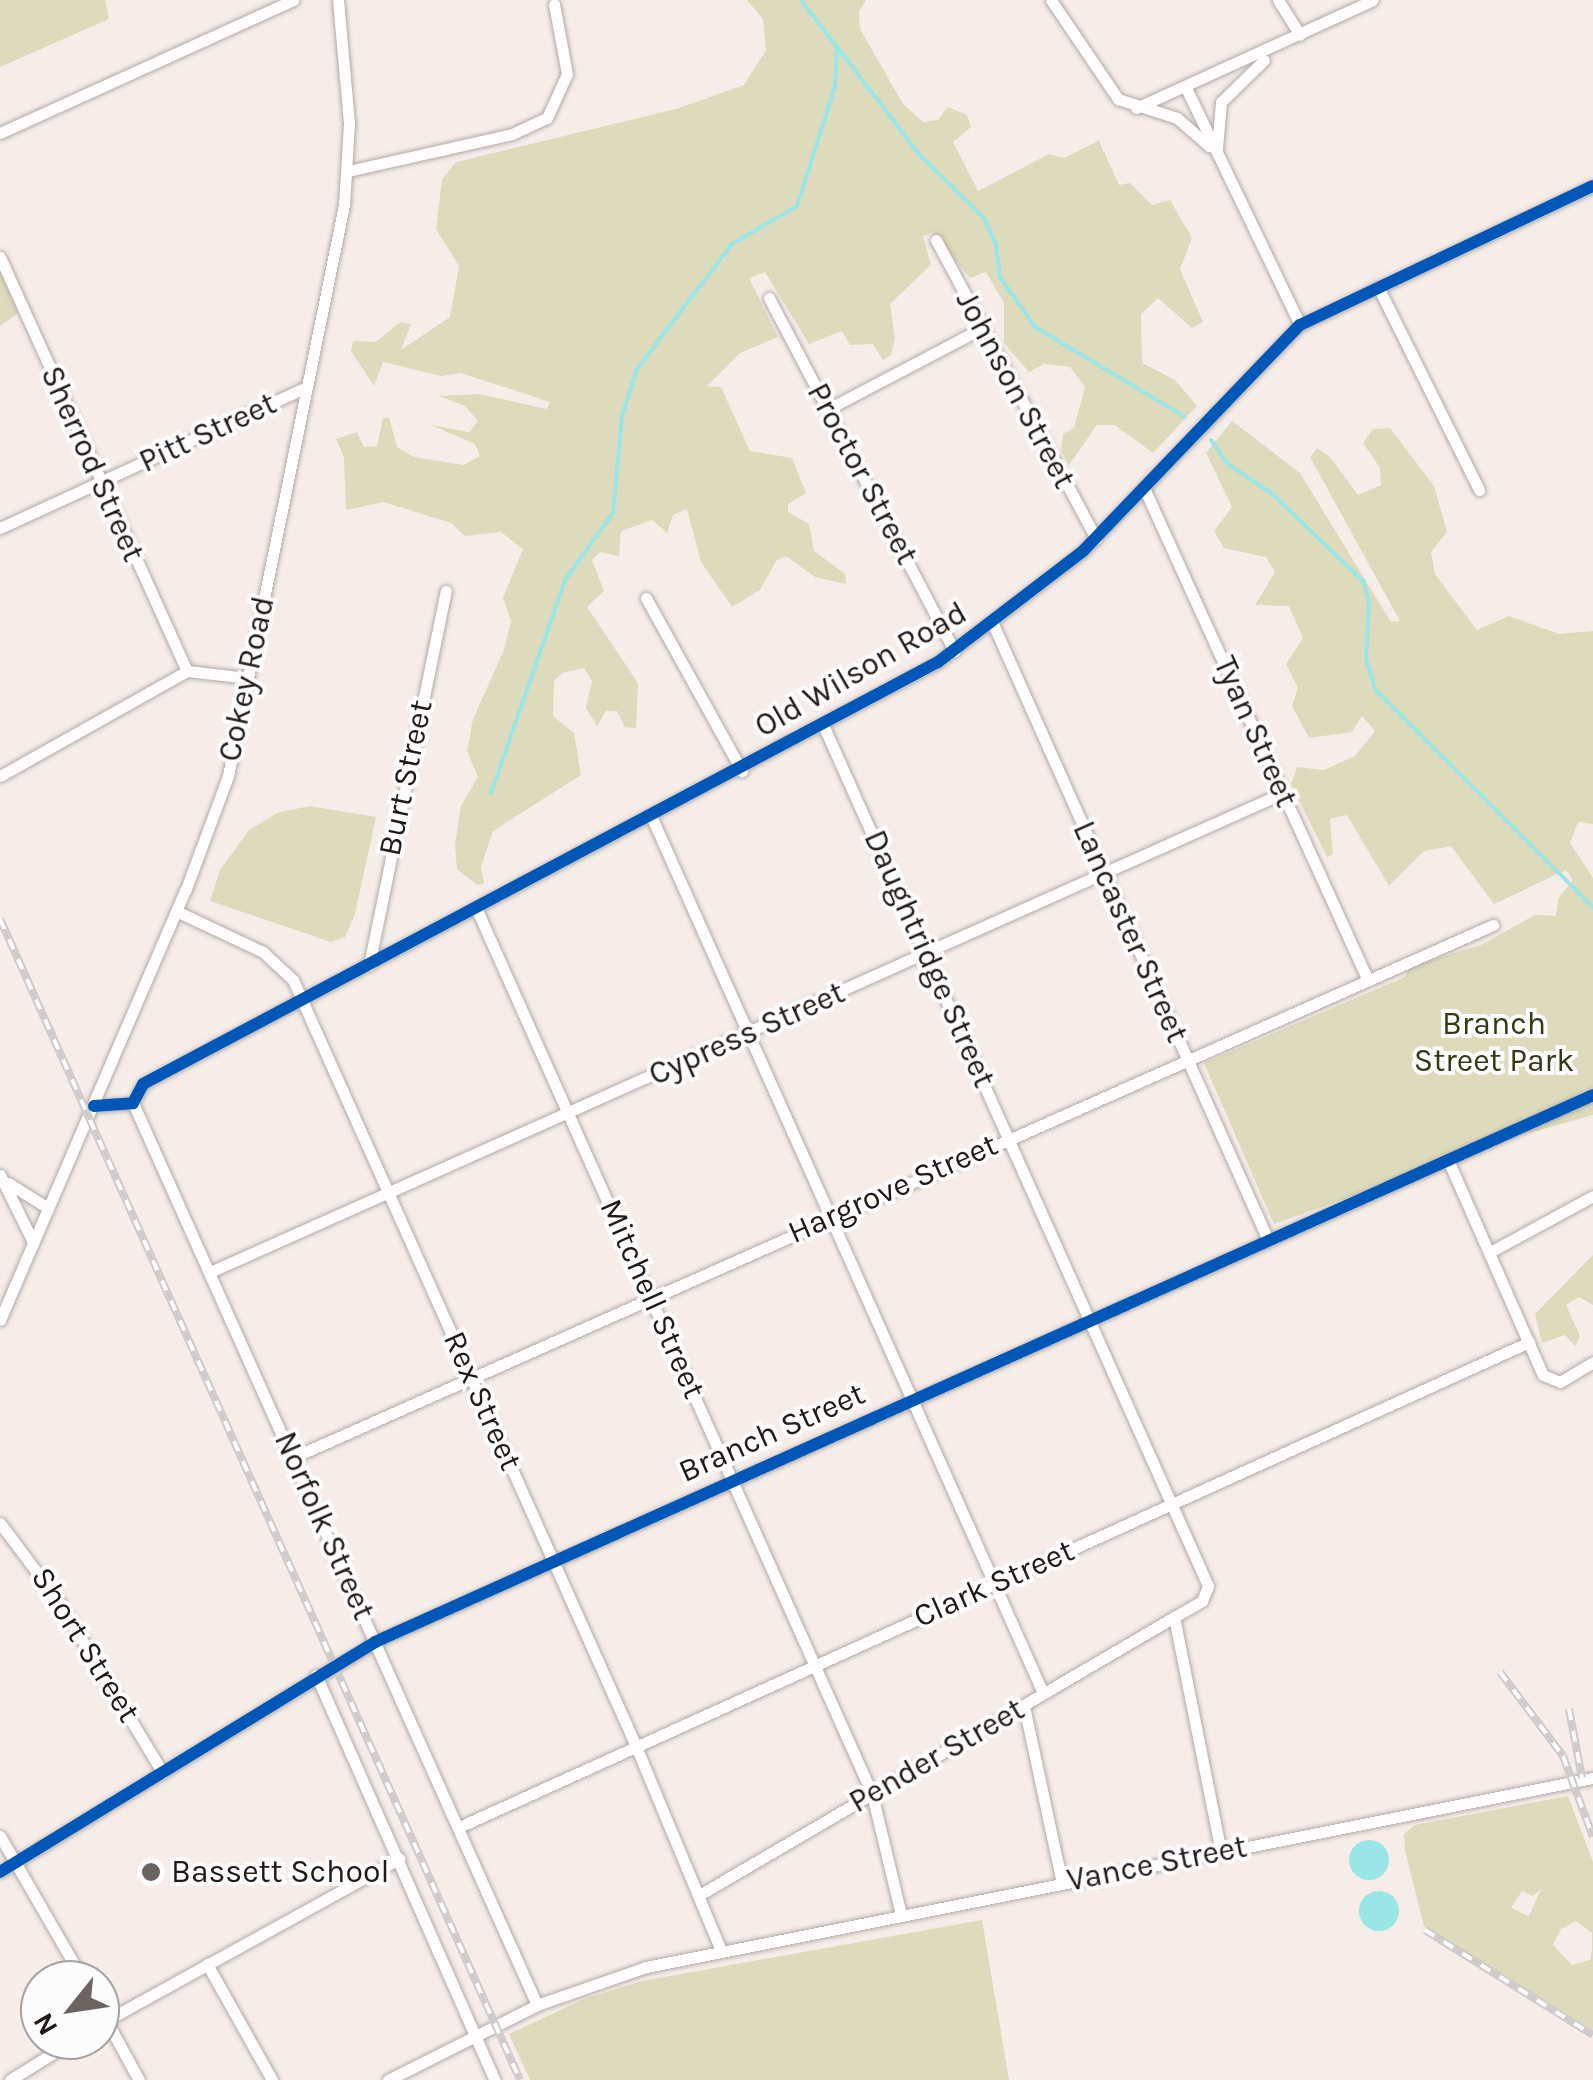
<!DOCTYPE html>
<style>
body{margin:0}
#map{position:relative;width:1593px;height:2080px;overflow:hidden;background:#f6ede9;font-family:Karla,sans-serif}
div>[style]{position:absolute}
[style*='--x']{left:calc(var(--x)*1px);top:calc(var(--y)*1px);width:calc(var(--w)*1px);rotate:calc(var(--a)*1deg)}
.green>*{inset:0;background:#dddbbb}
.water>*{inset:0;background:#9ae6e7}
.round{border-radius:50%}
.stream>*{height:4px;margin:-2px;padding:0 2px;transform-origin:2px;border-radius:2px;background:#9ae6e7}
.roads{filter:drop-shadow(0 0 2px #b2aaa7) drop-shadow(0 0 2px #b2aaa7)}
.minor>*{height:11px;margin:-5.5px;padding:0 5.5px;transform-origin:5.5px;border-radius:5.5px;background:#fefcfc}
.rail>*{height:8px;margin-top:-4px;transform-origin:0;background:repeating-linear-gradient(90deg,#fcfcfc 0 11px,#cecbca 0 22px);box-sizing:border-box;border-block:2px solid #cecbca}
.cycleway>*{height:12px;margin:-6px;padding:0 6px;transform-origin:6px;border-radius:6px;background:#0057b8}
.dots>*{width:28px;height:28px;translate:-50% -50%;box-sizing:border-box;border:5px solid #fcfcfc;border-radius:50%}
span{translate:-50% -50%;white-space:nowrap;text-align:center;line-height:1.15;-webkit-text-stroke:8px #fcfcfc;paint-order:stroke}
.street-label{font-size:32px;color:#201916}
.park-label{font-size:32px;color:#363815}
.poi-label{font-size:32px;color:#201916}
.left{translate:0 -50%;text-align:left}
.north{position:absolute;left:20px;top:1960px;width:100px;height:100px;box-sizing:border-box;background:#fcfcfc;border:2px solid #a4a1a0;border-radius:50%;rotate:240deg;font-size:28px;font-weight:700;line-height:40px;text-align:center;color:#201916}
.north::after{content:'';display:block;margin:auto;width:35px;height:45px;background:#6b6360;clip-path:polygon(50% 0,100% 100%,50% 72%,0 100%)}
</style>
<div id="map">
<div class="green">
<div style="clip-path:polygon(0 0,105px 0,109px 19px,0 67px)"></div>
<div style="clip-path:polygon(747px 0,866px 0,859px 11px,860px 29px,903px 104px,923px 122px,938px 120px,948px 107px,967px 115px,971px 127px,953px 142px,978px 191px,1049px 154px,1064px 158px,1099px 141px,1119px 185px,1130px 183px,1152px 205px,1170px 200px,1192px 238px,1180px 269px,1203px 322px,1192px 328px,1158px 298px,1141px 314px,1142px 363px,1175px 380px,1197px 406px,1153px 453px,1115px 425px,1097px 425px,1069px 465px,1061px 451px,1063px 434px,1074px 428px,1085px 387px,1070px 367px,1044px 364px,1029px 372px,1004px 343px,1004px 303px,986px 272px,970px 278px,932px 233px,923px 236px,931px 265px,890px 304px,895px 338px,891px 355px,883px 360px,873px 344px,850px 345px,842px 331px,809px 344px,765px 272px,749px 278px,778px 337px,740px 353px,707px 386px,721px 387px,750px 451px,792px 458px,806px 493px,788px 504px,788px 512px,809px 524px,814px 551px,845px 574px,846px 584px,815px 577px,786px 556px,776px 561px,760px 590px,732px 607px,701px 562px,687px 509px,673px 515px,667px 533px,652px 520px,621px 531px,619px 556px,600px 552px,592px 560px,604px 591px,587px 607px,638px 683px,636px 728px,625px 727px,617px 711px,606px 711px,597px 726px,586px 708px,592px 681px,584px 668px,562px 673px,554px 681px,553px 716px,574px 733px,581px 775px,493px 831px,481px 867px,484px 884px,477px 885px,457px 869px,455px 844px,461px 806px,478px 777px,467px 751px,473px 719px,504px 650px,511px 621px,503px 598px,523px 549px,501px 532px,465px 536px,451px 523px,384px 502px,346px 510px,344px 457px,336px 439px,357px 432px,364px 447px,377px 446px,383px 418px,389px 418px,397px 447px,414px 457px,463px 465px,480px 456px,475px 444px,431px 425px,469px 432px,478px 421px,465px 406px,439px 396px,479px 394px,547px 409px,550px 402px,461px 373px,441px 376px,383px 362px,374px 386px,351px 351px,353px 341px,376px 342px,400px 322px,411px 324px,401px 350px,450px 317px,459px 266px,436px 229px,442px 180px,456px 162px,676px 109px,744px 85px,766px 50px,763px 19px)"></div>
<div style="clip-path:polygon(0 270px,18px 313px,0 326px)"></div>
<div style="clip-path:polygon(1232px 421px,1300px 473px,1391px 622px,1400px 621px,1310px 457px,1317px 448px,1330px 457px,1358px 495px,1381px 485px,1380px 468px,1363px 443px,1373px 429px,1390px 428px,1434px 486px,1447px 532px,1431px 552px,1435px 574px,1477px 630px,1509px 616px,1559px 634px,1593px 631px,1593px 824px,1578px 822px,1570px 843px,1593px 878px,1593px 1115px,1434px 1160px,1401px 1179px,1274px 1224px,1204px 1063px,1405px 977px,1410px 966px,1481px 945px,1535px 915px,1556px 916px,1558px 899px,1573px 880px,1566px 870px,1494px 904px,1451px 846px,1424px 851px,1389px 886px,1347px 815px,1330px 819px,1333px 854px,1327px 857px,1291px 784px,1297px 767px,1324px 770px,1355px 756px,1375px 731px,1362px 716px,1352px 732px,1309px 738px,1292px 706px,1298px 688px,1286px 664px,1303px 638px,1289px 606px,1255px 605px,1275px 572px,1266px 557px,1224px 548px,1214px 531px,1232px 507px,1206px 453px)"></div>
<div style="clip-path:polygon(309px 806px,376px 817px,355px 914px,345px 937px,331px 942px,210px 901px,220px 870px,249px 830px,277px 813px)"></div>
<div style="clip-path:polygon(1593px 1255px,1593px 1305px,1579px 1297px,1566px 1305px,1580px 1336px,1575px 1346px,1565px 1335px,1542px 1343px,1535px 1314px)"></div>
<div style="clip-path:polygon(evenodd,1568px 1796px,1593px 1862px,1593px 2030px,1424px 1926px,1405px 1850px,1404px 1834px,1415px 1825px,1568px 1796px,1541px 1889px,1529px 1916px,1511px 1908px,1522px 1891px,1533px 1896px,1541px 1889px,1568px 1796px,1576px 1921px,1592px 1933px,1592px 1950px,1590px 1960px,1572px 1965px,1553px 1945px,1561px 1929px,1576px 1921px)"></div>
<div style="clip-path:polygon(982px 1920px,1009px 2080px,530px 2080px,509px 2034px,584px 1999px,642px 1981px)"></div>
</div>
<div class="water">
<div class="round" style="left:1349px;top:1840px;width:40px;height:40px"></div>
<div class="round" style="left:1359px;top:1891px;width:40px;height:40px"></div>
</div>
<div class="stream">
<div style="--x:801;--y:0;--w:194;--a:52.5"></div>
<div style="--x:919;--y:154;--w:91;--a:44.6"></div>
<div style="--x:984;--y:218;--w:30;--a:66"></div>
<div style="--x:996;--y:245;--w:32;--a:83"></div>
<div style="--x:1000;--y:277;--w:61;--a:55"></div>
<div style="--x:1035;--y:327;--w:174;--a:30.9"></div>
<div style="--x:1211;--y:440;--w:29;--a:55"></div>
<div style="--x:1228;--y:464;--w:52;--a:34"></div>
<div style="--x:1271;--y:493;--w:127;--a:43.7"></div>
<div style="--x:1363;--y:581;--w:22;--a:74"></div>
<div style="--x:1369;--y:602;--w:57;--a:93"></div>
<div style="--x:1366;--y:659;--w:31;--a:73"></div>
<div style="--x:1375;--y:689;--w:308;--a:45"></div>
<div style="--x:491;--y:793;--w:225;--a:-70.8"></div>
<div style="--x:565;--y:580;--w:82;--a:-54.4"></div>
<div style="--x:613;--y:513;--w:97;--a:-84.7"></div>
<div style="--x:622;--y:416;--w:49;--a:-72.3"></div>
<div style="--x:637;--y:369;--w:157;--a:-52.8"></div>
<div style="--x:732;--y:244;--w:75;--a:-30.3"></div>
<div style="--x:797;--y:206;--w:126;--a:-72.4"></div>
<div style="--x:835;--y:86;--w:38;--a:-87"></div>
</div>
<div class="roads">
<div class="minor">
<div style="--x:1051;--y:0;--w:120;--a:55.9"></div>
<div style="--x:1118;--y:99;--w:62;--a:17.9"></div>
<div style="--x:1177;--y:118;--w:43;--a:41.2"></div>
<div style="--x:1278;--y:0;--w:41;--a:57.8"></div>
<div style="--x:1187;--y:90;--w:261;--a:64.3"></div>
<div style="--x:1136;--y:108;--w:260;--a:-24.5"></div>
<div style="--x:0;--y:133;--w:322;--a:-24.4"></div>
<div style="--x:1217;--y:148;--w:46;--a:-85"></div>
<div style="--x:1221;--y:102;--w:60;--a:-44.3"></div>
<div style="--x:348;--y:171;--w:168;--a:-12.7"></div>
<div style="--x:512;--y:134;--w:38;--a:-25"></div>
<div style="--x:547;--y:118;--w:48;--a:-65.6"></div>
<div style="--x:567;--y:74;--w:71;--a:-100.5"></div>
<div style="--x:936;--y:240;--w:339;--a:61.8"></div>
<div style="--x:0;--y:257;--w:454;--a:65.7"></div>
<div style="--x:1378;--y:287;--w:227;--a:63.5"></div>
<div style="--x:769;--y:298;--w:399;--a:62.3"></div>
<div style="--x:828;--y:409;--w:174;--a:-27.7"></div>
<div style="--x:1144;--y:488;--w:536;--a:65.54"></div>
<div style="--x:0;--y:528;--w:337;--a:-24.7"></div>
<div style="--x:646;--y:598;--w:198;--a:61"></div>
<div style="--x:993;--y:624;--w:675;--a:65.94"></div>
<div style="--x:824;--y:727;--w:941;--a:65.91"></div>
<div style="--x:1208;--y:1586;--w:16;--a:112"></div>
<div style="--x:1202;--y:1601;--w:32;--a:150"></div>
<div style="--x:1174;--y:1617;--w:240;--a:78.7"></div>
<div style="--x:0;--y:776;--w:214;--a:-29.3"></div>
<div style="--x:187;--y:671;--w:61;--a:6.5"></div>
<div style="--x:652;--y:818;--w:958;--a:65.92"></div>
<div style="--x:477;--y:910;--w:968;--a:65.92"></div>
<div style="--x:872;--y:1794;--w:124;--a:76.5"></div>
<div style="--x:176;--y:911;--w:96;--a:25.2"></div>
<div style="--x:263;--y:952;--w:41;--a:43"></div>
<div style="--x:293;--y:980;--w:837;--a:65.88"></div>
<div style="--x:635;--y:1744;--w:224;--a:67.4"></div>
<div style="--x:369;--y:965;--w:382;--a:-78.4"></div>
<div style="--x:133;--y:1103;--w:988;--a:65.87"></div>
<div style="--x:94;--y:1106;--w:39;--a:-4"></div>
<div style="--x:133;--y:1103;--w:21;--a:-62"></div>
<div style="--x:143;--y:1084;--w:900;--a:-27.96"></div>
<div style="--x:938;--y:662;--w:183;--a:-37.4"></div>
<div style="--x:1083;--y:551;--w:313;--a:-46.2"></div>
<div style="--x:1300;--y:325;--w:324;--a:-25.4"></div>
<div style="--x:1448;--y:1160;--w:235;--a:66.2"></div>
<div style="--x:1543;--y:1375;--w:18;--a:22"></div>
<div style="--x:1560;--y:1382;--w:39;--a:-31"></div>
<div style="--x:0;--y:1175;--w:75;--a:63.8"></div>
<div style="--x:8;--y:1183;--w:47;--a:32"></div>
<div style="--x:1490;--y:1252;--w:117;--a:-28.5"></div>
<div style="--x:210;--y:1272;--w:1175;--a:-24.06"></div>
<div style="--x:0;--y:1320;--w:469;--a:-66.7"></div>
<div style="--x:186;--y:889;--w:121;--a:-69.6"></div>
<div style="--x:228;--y:776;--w:583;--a:-78.52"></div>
<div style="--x:344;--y:205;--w:82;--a:-86.5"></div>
<div style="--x:349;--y:123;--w:123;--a:-95.1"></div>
<div style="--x:294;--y:1457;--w:1312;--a:-23.93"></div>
<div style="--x:0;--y:1523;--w:99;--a:53.2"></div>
<div style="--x:59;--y:1602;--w:200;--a:58.7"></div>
<div style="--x:316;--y:1675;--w:443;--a:66.2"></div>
<div style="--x:1024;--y:1706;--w:181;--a:77.9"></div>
<div style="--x:459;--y:1827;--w:1175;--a:-24.38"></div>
<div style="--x:0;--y:1836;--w:166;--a:60"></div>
<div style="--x:0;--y:1872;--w:440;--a:-31.5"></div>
<div style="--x:375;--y:1642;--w:1335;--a:-24.18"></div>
<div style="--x:701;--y:1894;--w:548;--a:-30.35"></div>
<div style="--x:207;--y:1964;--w:133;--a:60.7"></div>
<div style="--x:100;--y:2009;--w:81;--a:61.2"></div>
<div style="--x:100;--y:2024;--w:342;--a:-28.9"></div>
<div style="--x:10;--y:2080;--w:75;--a:-32"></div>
<div style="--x:388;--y:2080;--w:167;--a:-26.7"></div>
<div style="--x:537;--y:2005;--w:115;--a:-19.2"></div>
<div style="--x:646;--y:1967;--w:966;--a:-11.29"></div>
</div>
</div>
<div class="rail">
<div style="--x:0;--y:919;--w:1272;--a:65.87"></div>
<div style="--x:1500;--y:1672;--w:105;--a:53.1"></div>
<div style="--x:1563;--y:1756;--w:86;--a:69.7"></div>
<div style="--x:1569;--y:1709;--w:70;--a:79.3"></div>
<div style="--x:1425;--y:1930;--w:198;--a:32"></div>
</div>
<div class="cycleway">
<div style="--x:94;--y:1106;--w:39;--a:-4"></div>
<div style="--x:133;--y:1103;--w:21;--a:-62"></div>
<div style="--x:143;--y:1084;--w:900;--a:-27.96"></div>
<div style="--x:938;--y:662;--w:183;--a:-37.4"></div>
<div style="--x:1083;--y:551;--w:313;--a:-46.2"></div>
<div style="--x:1300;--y:325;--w:324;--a:-25.4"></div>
<div style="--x:0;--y:1872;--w:440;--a:-31.5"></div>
<div style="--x:375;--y:1642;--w:1335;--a:-24.18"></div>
</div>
<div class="dots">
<div style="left:151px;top:1872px;background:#6b6360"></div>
</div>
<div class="street-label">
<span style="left:1015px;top:390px;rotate:62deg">Johnson Street</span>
<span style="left:208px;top:433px;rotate:-25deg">Pitt Street</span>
<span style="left:92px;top:464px;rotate:66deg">Sherrod Street</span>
<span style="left:862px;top:474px;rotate:62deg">Proctor Street</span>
<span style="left:861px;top:670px;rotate:-30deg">Old Wilson Road</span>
<span style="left:247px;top:679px;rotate:-78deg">Cokey Road</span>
<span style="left:1255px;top:732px;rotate:66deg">Tyan Street</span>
<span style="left:406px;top:778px;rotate:-78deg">Burt Street</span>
<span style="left:1130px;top:932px;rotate:66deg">Lancaster Street</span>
<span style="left:929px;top:959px;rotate:66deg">Daughtridge Street</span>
<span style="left:747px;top:1034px;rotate:-24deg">Cypress Street</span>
<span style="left:893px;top:1189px;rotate:-24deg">Hargrove Street</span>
<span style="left:652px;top:1299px;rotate:66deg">Mitchell Street</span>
<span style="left:482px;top:1401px;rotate:66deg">Rex Street</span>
<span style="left:772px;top:1433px;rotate:-24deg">Branch Street</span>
<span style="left:324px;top:1526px;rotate:66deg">Norfolk Street</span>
<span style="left:994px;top:1584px;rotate:-24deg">Clark Street</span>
<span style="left:85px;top:1645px;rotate:58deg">Short Street</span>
<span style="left:937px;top:1756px;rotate:-30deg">Pender Street</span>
<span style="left:1157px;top:1864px;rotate:-11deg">Vance Street</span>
</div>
<div class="park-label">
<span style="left:1494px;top:1043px">Branch<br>Street Park</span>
</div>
<div class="poi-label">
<span class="left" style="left:171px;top:1872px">Bassett School</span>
</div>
<div class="north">N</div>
</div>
